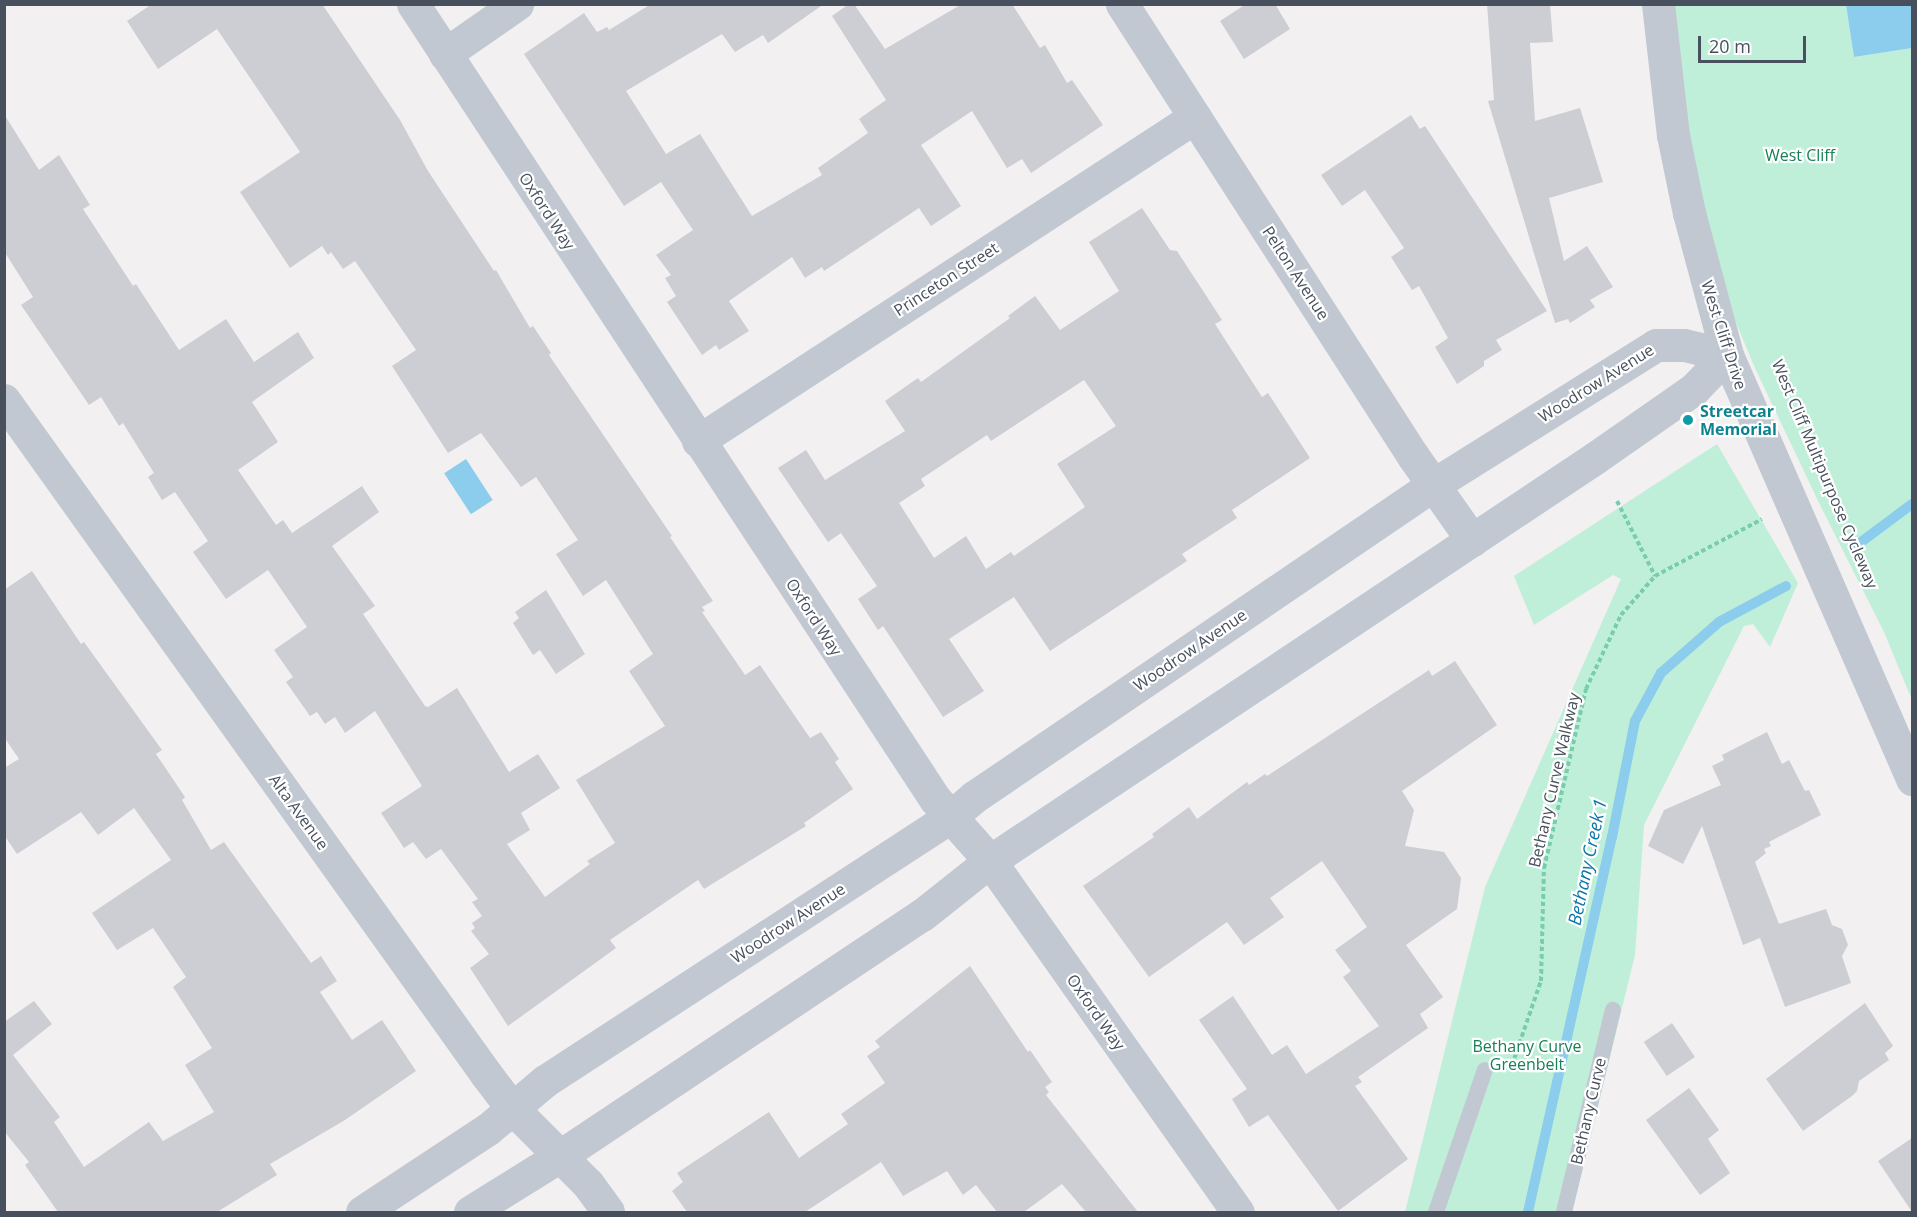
<!DOCTYPE html>
<style>
body{margin:0}
#map{position:relative;width:1917px;height:1217px;overflow:hidden;background:#f2f0f0;font-family:"Open Sans",sans-serif}
div>[style]{position:absolute}
[style*='--x']{left:calc(var(--x)*1px);top:calc(var(--y)*1px);width:calc(var(--w)*1px);rotate:calc(var(--a)*1deg)}
.green>*{inset:0;background:#bfefd8}
.water>*{inset:0;background:#8cccec;transform-origin:0 0}
.stream>*{height:10px;margin:-5px;padding:0 5px;transform-origin:5px;border-radius:5px;background:#8cccec}
.building>*{inset:0;background:#cdced4;transform-origin:0 0}
.path>*{height:4px;margin-top:-2px;transform-origin:0;background:repeating-linear-gradient(90deg,#77cdae 0 4.5px,transparent 0 7.5px)}
.service>*{height:16px;margin:-8px;padding:0 8px;transform-origin:8px;border-radius:8px;background:#c1c8d2}
.minor>*{height:33px;margin:-16.5px;padding:0 16.5px;transform-origin:16.5px;border-radius:16.5px;background:#c1c8d2}
.tertiary>*{height:33px;margin:-16.5px;padding:0 16.5px;transform-origin:16.5px;border-radius:16.5px;background:#c1c8d2}
.dots>*{width:16px;height:16px;translate:-50% -50%;box-sizing:border-box;border:3px solid #fff;border-radius:50%}
span{translate:-50% -50%;white-space:nowrap;text-align:center;line-height:1.15;-webkit-text-stroke:4.5px #fff;paint-order:stroke}
.park-label{font-size:16px;color:#178059}
.street-label{font-size:16px;color:#48505d}
.culture-label{font-size:16px;color:#0d838f;font-weight:700}
.left{translate:0 -50%;text-align:left}
.water-label{font-size:18px;color:#0d76ac;font-style:italic}
.frame{position:absolute;inset:0;border:6px solid #48505d;pointer-events:none}
.scale{position:absolute;left:1698px;top:36px;width:108px;height:27px;box-sizing:border-box;border:3px solid #48505d;border-top:0;padding-left:8px;font-size:18px;line-height:21px;white-space:nowrap;color:#48505d;-webkit-text-stroke:4px #fff;paint-order:stroke}
</style>
<div id="map">
<div class="green">
<div style="clip-path:polygon(1664px 5px,1846px 5px,1854px 57px,1912px 48px,1912px 700px,1884px 632px,1820px 505px,1755px 368px,1715px 273px)"></div>
<div style="clip-path:polygon(1717px 444px,1798px 583px,1770px 647px,1753px 624px,1744px 626px,1644px 825px,1635px 955px,1572px 1212px,1405px 1212px,1485px 887px,1621px 579px,1613px 575px,1534px 625px,1514px 576px)"></div>
</div>
<div class="water">
<div style="clip-path:polygon(1846px 5px,1912px 5px,1912px 48px,1854px 57px)"></div>
<div style="left:466px;top:459px;width:49px;height:26px;rotate:57deg"></div>
</div>
<div class="stream">
<div style="--x:1853;--y:548;--w:74;--a:-36.7"></div>
<div style="--x:1528;--y:1212;--w:384;--a:-77.4"></div>
<div style="--x:1612;--y:837;--w:118;--a:-78.8"></div>
<div style="--x:1635;--y:721;--w:55;--a:-61.6"></div>
<div style="--x:1661;--y:673;--w:77;--a:-41.3"></div>
<div style="--x:1719;--y:622;--w:76;--a:-28.2"></div>
</div>
<div class="building">
<div style="clip-path:polygon(152px 4px,322px 4px,400px 120px,428px 171px,494px 271px,496px 270px,530px 328px,533px 326px,551px 353px,549px 355px,672px 536px,670px 537px,713px 601px,702px 607px,705px 611px,702px 612px,745px 675px,760px 665px,810px 738px,821px 732px,839px 759px,835px 762px,853px 789px,804px 823px,806px 826px,704px 889px,698px 880px,610px 940px,616px 948px,508px 1026px,470px 968px,489px 954px,471px 931px,475px 928px,472px 923px,482px 916px,472px 902px,478px 899px,441px 849px,426px 859px,413px 842px,404px 848px,381px 813px,422px 786px,375px 711px,345px 733px,335px 717px,325px 724px,317px 712px,310px 716px,286px 682px,293px 677px,274px 650px,307px 627px,268px 570px,226px 599px,193px 552px,208px 541px,175px 492px,162px 500px,148px 477px,154px 473px,123px 423px,119px 426px,101px 397px,89px 405px,21px 305px,33px 297px,4px 251px,4px 114px,39px 170px,59px 155px,90px 205px,83px 209px,133px 286px,136px 284px,179px 350px,226px 319px,254px 362px,298px 332px,314px 358px,252px 402px,278px 442px,238px 470px,276px 525px,283px 520px,292px 533px,362px 486px,379px 512px,332px 546px,375px 606px,363px 614px,425px 706px,428px 707px,457px 688px,509px 772px,538px 754px,560px 788px,521px 813px,530px 830px,507px 844px,545px 897px,590px 864px,587px 861px,615px 843px,576px 780px,665px 726px,629px 671px,653px 654px,606px 580px,583px 596px,556px 554px,578px 540px,536px 477px,521px 487px,481px 433px,448px 453px,392px 366px,416px 350px,355px 261px,343px 269px,331px 252px,328px 255px,322px 246px,290px 268px,240px 192px,300px 152px,217px 29px,158px 69px,127px 21px)"></div>
<div style="clip-path:polygon(651px 4px,824px 4px,768px 43px,763px 35px,735px 52px,722px 34px,626px 91px,666px 154px,700px 134px,752px 216px,822px 175px,818px 168px,868px 133px,859px 119px,886px 100px,832px 16px,849px 4px,854px 4px,885px 49px,962px 4px,1012px 4px,1040px 48px,1045px 45px,1067px 83px,1072px 80px,1103px 125px,1031px 173px,1022px 159px,1007px 168px,972px 111px,921px 145px,961px 206px,931px 226px,919px 208px,824px 271px,822px 267px,805px 278px,792px 257px,729px 301px,749px 331px,719px 350px,716px 345px,702px 355px,667px 302px,676px 296px,665px 278px,671px 275px,656px 255px,693px 230px,661px 182px,624px 206px,524px 54px,584px 13px,597px 32px,607px 27px,609px 30px)"></div>
<div style="clip-path:polygon(1246px 4px,1275px 4px,1290px 29px,1244px 59px,1220px 21px)"></div>
<div style="clip-path:polygon(1487px 4px,1550px 4px,1553px 42px,1530px 43px,1535px 121px,1580px 108px,1603px 182px,1549px 198px,1564px 261px,1587px 246px,1613px 287px,1590px 300px,1595px 307px,1570px 323px,1568px 319px,1555px 323px,1488px 101px,1494px 100px)"></div>
<div style="clip-path:polygon(1411px 115px,1420px 129px,1425px 126px,1547px 311px,1496px 340px,1502px 350px,1484px 361px,1484px 366px,1457px 384px,1435px 347px,1448px 338px,1419px 286px,1412px 290px,1391px 257px,1404px 248px,1365px 190px,1342px 206px,1321px 175px)"></div>
<div style="clip-path:polygon(evenodd,1142px 208px,1170px 250px,1177px 251px,1222px 320px,1215px 324px,1262px 397px,1268px 393px,1310px 458px,1232px 510px,1237px 518px,1182px 554px,1187px 561px,1050px 651px,1014px 597px,949px 639px,984px 691px,943px 717px,883px 626px,878px 630px,858px 599px,877px 586px,841px 533px,828px 542px,778px 468px,806px 450px,825px 480px,905px 431px,885px 401px,918px 378px,921px 382px,1010px 318px,1008px 316px,1035px 296px,1060px 330px,1119px 291px,1089px 242px,1142px 208px,1084px 380px,1116px 426px,1057px 464px,1085px 507px,1014px 556px,1011px 552px,986px 569px,966px 536px,934px 558px,899px 503px,925px 486px,921px 479px,987px 435px,991px 441px,1084px 380px)"></div>
<div style="clip-path:polygon(32px 571px,81px 644px,84px 642px,162px 750px,156px 754px,185px 797px,182px 800px,211px 850px,224px 842px,311px 963px,321px 956px,337px 981px,320px 992px,352px 1040px,382px 1020px,416px 1071px,345px 1120px,270px 1164px,277px 1175px,217px 1212px,58px 1212px,25px 1165px,29px 1162px,4px 1131px,4px 1022px,34px 1001px,52px 1024px,13px 1055px,60px 1117px,54px 1122px,84px 1167px,149px 1122px,163px 1141px,214px 1112px,185px 1065px,212px 1048px,173px 987px,186px 977px,153px 928px,117px 950px,92px 913px,171px 860px,134px 808px,98px 835px,81px 812px,17px 854px,4px 835px,4px 768px,19px 759px,4px 737px,4px 590px)"></div>
<div style="clip-path:polygon(546px 590px,585px 654px,556px 674px,540px 650px,533px 655px,513px 623px,519px 618px,515px 612px)"></div>
<div style="clip-path:polygon(1455px 661px,1497px 725px,1402px 791px,1414px 810px,1405px 846px,1444px 852px,1461px 878px,1457px 909px,1406px 945px,1443px 997px,1420px 1014px,1428px 1028px,1358px 1077px,1362px 1082px,1355px 1086px,1408px 1159px,1338px 1211px,1268px 1115px,1249px 1127px,1232px 1099px,1247px 1089px,1199px 1020px,1233px 996px,1272px 1055px,1287px 1045px,1306px 1074px,1379px 1026px,1343px 977px,1351px 971px,1335px 950px,1367px 927px,1322px 861px,1270px 898px,1284px 917px,1244px 945px,1227px 922px,1149px 977px,1083px 886px,1154px 837px,1152px 834px,1189px 807px,1197px 819px,1247px 782px,1249px 785px,1265px 774px,1267px 776px,1429px 670px,1432px 676px)"></div>
<div style="clip-path:polygon(1767px 732px,1782px 764px,1789px 760px,1805px 791px,1809px 790px,1821px 815px,1769px 842px,1771px 846px,1764px 849px,1766px 853px,1755px 862px,1779px 924px,1826px 909px,1832px 925px,1842px 929px,1848px 945px,1842px 956px,1851px 983px,1785px 1007px,1760px 938px,1743px 945px,1702px 826px,1683px 864px,1648px 846px,1664px 810px,1721px 785px,1712px 766px,1724px 760px,1722px 755px)"></div>
<div style="clip-path:polygon(970px 966px,1028px 1052px,1030px 1050px,1052px 1082px,1045px 1087px,1049px 1092px,1046px 1095px,1138px 1212px,1086px 1212px,1062px 1184px,1024px 1212px,997px 1212px,976px 1185px,963px 1195px,947px 1171px,903px 1196px,881px 1162px,805px 1212px,687px 1212px,672px 1191px,683px 1182px,677px 1173px,769px 1112px,799px 1158px,848px 1124px,841px 1114px,885px 1083px,867px 1056px,880px 1047px,875px 1041px)"></div>
<div style="clip-path:polygon(1865px 1003px,1893px 1046px,1885px 1053px,1889px 1060px,1859px 1081px,1857px 1091px,1852px 1096px,1803px 1131px,1766px 1079px)"></div>
<div style="left:1672px;top:1023px;width:41px;height:34px;rotate:56deg"></div>
<div style="clip-path:polygon(1689px 1088px,1719px 1130px,1708px 1139px,1730px 1173px,1700px 1195px,1646px 1120px)"></div>
<div style="clip-path:polygon(1912px 1138px,1912px 1212px,1878px 1161px)"></div>
</div>
<div class="path">
<div style="--x:1617;--y:501;--w:84;--a:63.1"></div>
<div style="--x:1512;--y:1065;--w:89;--a:-71"></div>
<div style="--x:1541;--y:981;--w:113;--a:-88.5"></div>
<div style="--x:1544;--y:868;--w:184;--a:-76.8"></div>
<div style="--x:1586;--y:689;--w:82;--a:-64.7"></div>
<div style="--x:1621;--y:615;--w:52;--a:-48.9"></div>
<div style="--x:1655;--y:576;--w:121;--a:-28"></div>
</div>
<div class="service">
<div style="--x:1436;--y:1212;--w:150;--a:-71"></div>
<div style="--x:1564;--y:1212;--w:208;--a:-76.4"></div>
</div>
<div class="minor">
<div style="--x:413;--y:4;--w:951;--a:56.71"></div>
<div style="--x:935;--y:799;--w:83;--a:48.4"></div>
<div style="--x:990;--y:861;--w:430;--a:54.8"></div>
<div style="--x:1122;--y:4;--w:538;--a:57.23"></div>
<div style="--x:1413;--y:456;--w:103;--a:54.9"></div>
<div style="--x:445;--y:54;--w:88;--a:-34.8"></div>
<div style="--x:4;--y:400;--w:829;--a:54.43"></div>
<div style="--x:486;--y:1074;--w:41;--a:52.9"></div>
<div style="--x:511;--y:1107;--w:109;--a:45"></div>
<div style="--x:588;--y:1184;--w:34;--a:54"></div>
<div style="--x:698;--y:441;--w:593;--a:-33.1"></div>
</div>
<div class="tertiary">
<div style="--x:1658;--y:4;--w:132;--a:83.5"></div>
<div style="--x:1673;--y:135;--w:80;--a:78.4"></div>
<div style="--x:1689;--y:213;--w:147;--a:75"></div>
<div style="--x:1727;--y:355;--w:463;--a:66.4"></div>
<div style="--x:362;--y:1212;--w:151;--a:-33.4"></div>
<div style="--x:488;--y:1129;--w:75;--a:-40.1"></div>
<div style="--x:545;--y:1081;--w:486;--a:-33.1"></div>
<div style="--x:952;--y:816;--w:29;--a:-41"></div>
<div style="--x:974;--y:797;--w:555;--a:-34.21"></div>
<div style="--x:1433;--y:485;--w:263;--a:-32.1"></div>
<div style="--x:1656;--y:345;--w:28;--a:0"></div>
<div style="--x:1684;--y:345;--w:44;--a:13.1"></div>
<div style="--x:470;--y:1212;--w:106;--a:-31.9"></div>
<div style="--x:560;--y:1156;--w:435;--a:-33.7"></div>
<div style="--x:922;--y:915;--w:87;--a:-38.5"></div>
<div style="--x:990;--y:861;--w:727;--a:-33.67"></div>
<div style="--x:1595;--y:458;--w:121;--a:-34.9"></div>
<div style="--x:1694;--y:389;--w:47;--a:-45.9"></div>
</div>
<div class="dots">
<div style="left:1688px;top:420px;background:#0f9aa8"></div>
</div>
<div class="park-label">
<span style="left:1800px;top:155px">West Cliff</span>
<span style="left:1527px;top:1055px">Bethany Curve<br>Greenbelt</span>
</div>
<div class="street-label">
<span style="left:547px;top:211px;rotate:57deg">Oxford Way</span>
<span style="left:1296px;top:273px;rotate:57deg">Pelton Avenue</span>
<span style="left:946px;top:279px;rotate:-33deg">Princeton Street</span>
<span style="left:1724px;top:335px;rotate:72deg">West Cliff Drive</span>
<span style="left:1596px;top:383px;rotate:-32deg">Woodrow Avenue</span>
<span style="left:1825px;top:474px;rotate:67deg">West Cliff Multipurpose Cycleway</span>
<span style="left:814px;top:617px;rotate:57deg">Oxford Way</span>
<span style="left:1190px;top:650px;rotate:-34deg">Woodrow Avenue</span>
<span style="left:1554px;top:780px;rotate:-77deg">Bethany Curve Walkway</span>
<span style="left:299px;top:812px;rotate:54deg">Alta Avenue</span>
<span style="left:788px;top:923px;rotate:-33deg">Woodrow Avenue</span>
<span style="left:1096px;top:1012px;rotate:55deg">Oxford Way</span>
<span style="left:1588px;top:1111px;rotate:-77deg">Bethany Curve</span>
</div>
<div class="culture-label">
<span class="left" style="left:1700px;top:420px">Streetcar<br>Memorial</span>
</div>
<div class="water-label">
<span style="left:1587px;top:862px;rotate:-78deg">Bethany Creek 1</span>
</div>
<div class="frame"></div>
<div class="scale">20 m</div>
</div>
